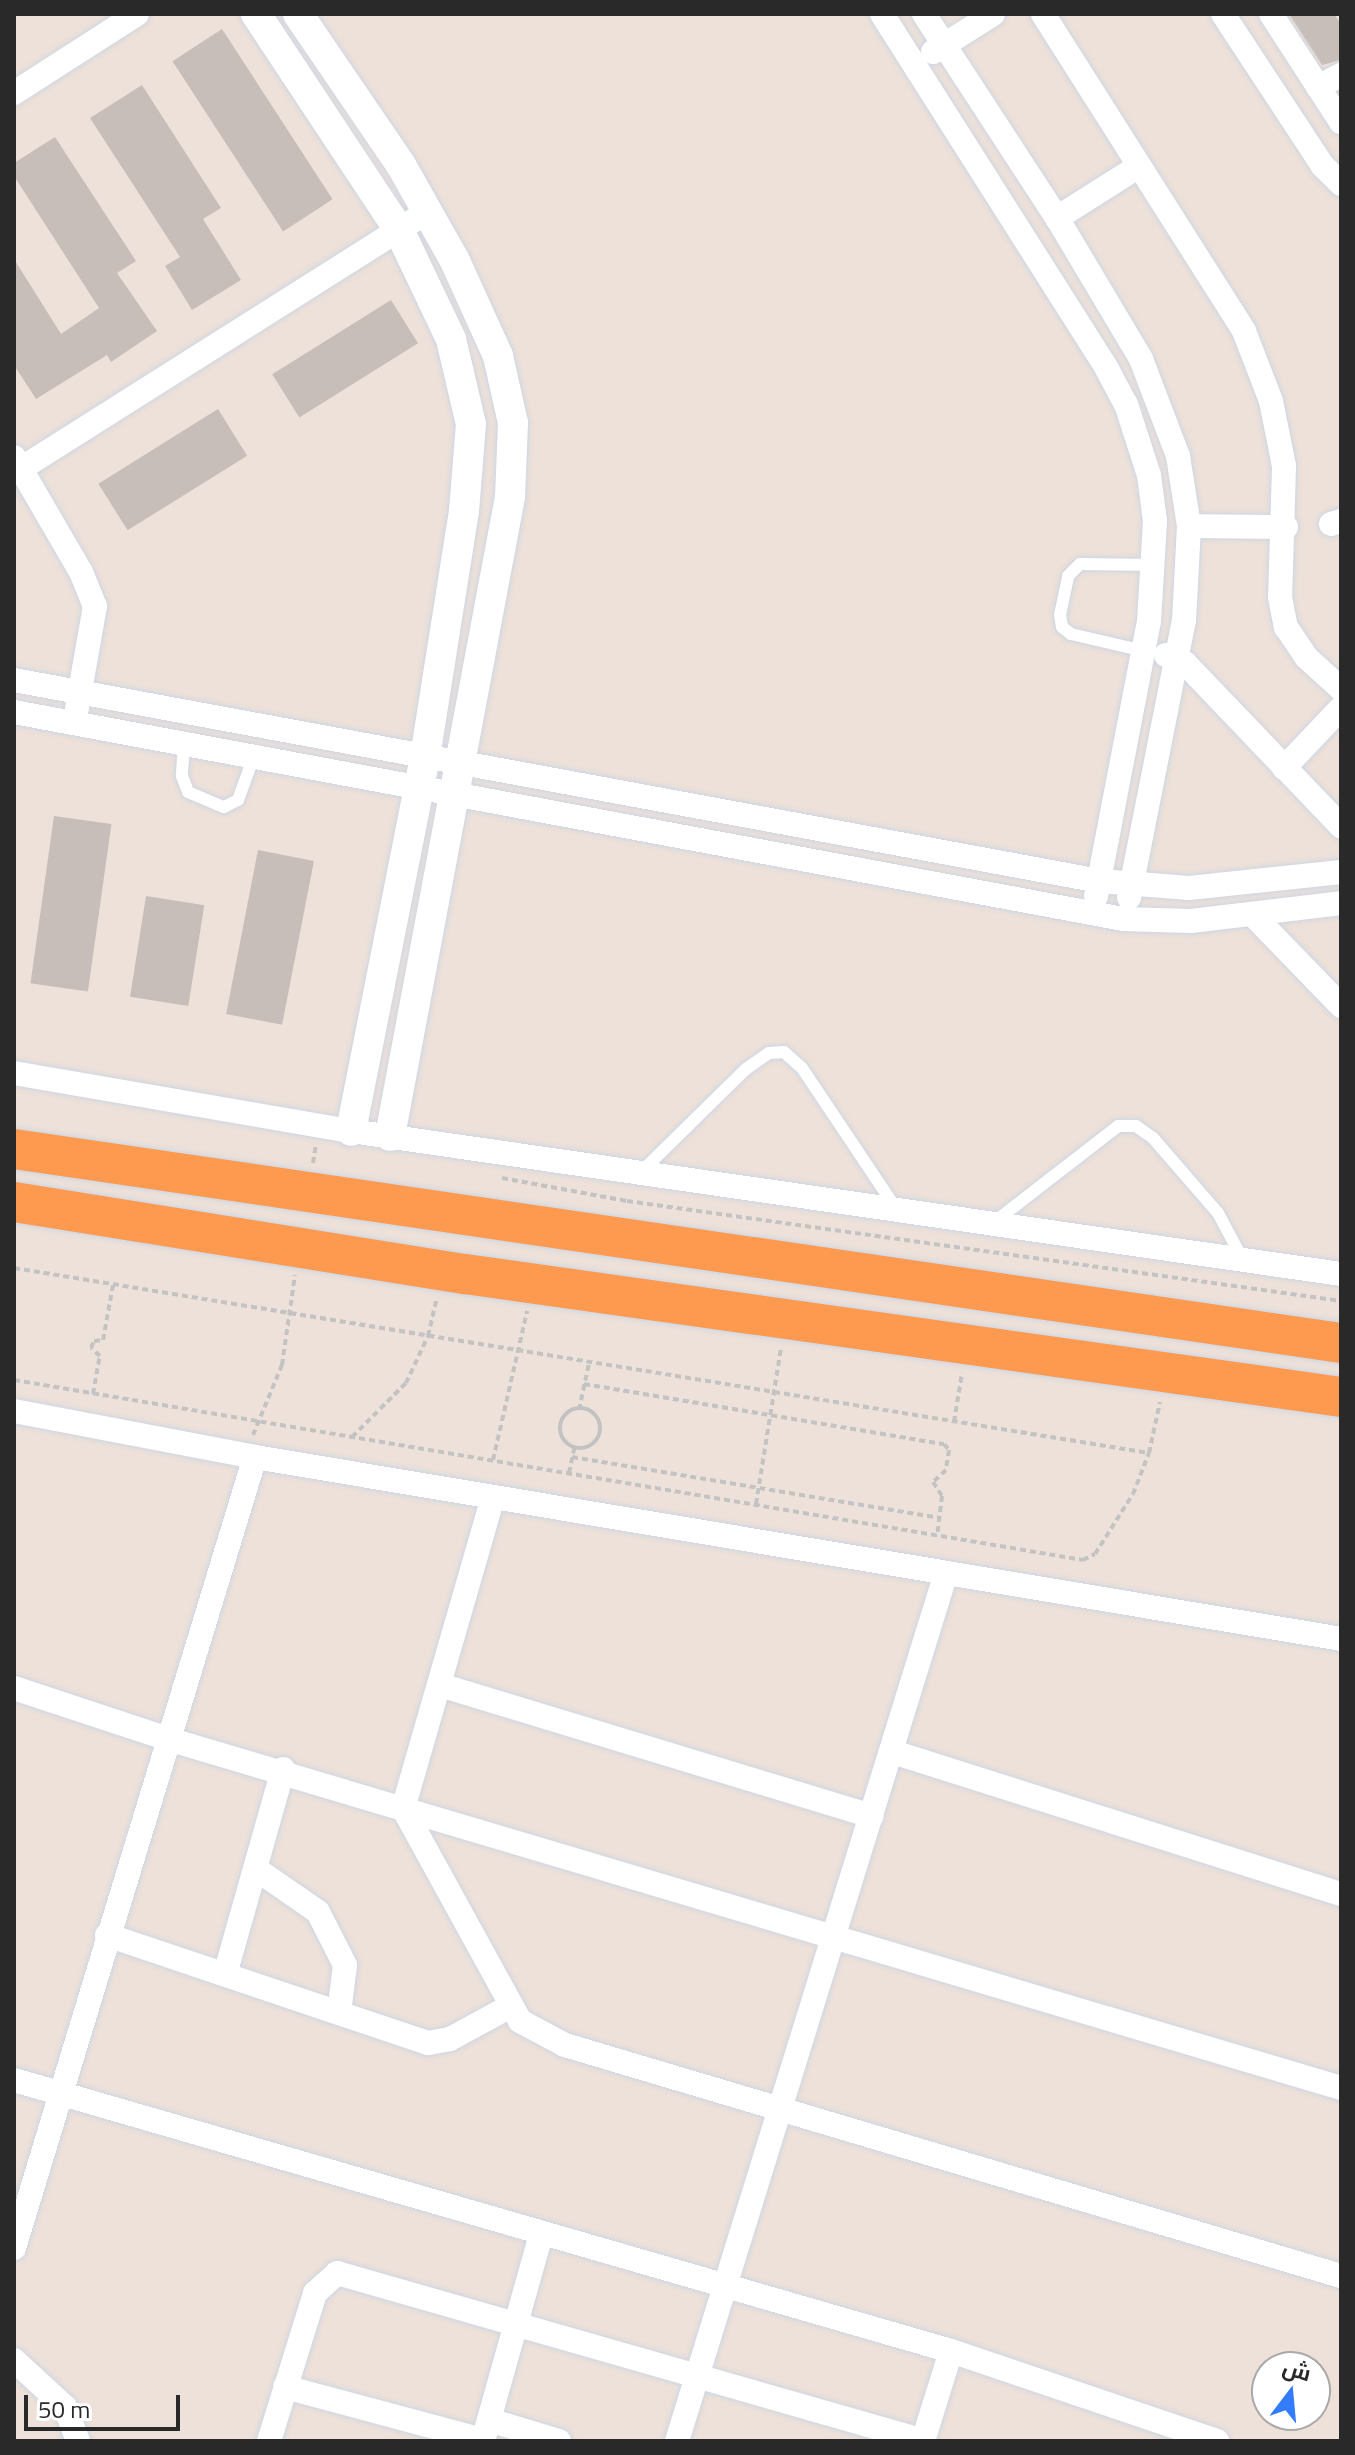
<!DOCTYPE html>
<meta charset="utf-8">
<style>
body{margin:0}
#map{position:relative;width:1355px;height:2455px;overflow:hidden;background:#ede1d9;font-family:"Titillium Web",Cairo,sans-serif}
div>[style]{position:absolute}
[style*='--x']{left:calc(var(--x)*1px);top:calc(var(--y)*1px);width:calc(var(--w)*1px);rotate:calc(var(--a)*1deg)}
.building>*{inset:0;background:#c8beb9;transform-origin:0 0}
.path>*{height:4px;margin-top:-2px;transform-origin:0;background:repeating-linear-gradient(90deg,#c3c3c3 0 6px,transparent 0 10px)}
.path>.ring{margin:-2px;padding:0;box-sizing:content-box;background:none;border:4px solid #c3c3c3;border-radius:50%}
.roads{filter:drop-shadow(0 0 2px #ced6e3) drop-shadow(0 0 2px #ced6e3)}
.service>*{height:12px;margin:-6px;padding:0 6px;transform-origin:6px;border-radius:6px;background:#fff}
.minor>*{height:24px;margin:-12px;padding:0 12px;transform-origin:12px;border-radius:12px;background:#fff}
.tertiary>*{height:30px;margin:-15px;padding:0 15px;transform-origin:15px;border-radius:15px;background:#fff}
.trunk>*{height:40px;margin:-20px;padding:0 20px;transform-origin:20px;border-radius:20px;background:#fd9a50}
span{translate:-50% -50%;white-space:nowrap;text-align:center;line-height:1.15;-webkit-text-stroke:6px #fff;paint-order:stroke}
.frame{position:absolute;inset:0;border:16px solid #292929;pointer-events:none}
.north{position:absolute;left:1251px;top:2351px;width:80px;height:80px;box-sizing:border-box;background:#fff;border:2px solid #a9a9a9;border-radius:50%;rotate:16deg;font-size:22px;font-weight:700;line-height:32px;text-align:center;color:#292929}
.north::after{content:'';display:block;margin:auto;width:28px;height:36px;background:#347cff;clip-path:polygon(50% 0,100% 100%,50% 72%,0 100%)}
.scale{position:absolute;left:24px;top:2395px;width:156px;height:36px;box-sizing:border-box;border:4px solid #292929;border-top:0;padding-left:10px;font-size:24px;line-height:28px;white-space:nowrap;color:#292929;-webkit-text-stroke:6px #fff;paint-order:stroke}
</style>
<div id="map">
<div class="building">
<div style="clip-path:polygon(1289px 14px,1334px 14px,1341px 24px,1341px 60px,1322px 65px)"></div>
<div style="left:222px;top:29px;width:203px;height:59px;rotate:57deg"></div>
<div style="clip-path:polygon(142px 85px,221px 208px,203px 219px,241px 280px,192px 310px,165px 266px,180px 257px,90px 118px)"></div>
<div style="clip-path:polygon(55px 137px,136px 261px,117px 273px,157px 331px,111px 362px,107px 355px,36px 399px,14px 365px,14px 259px,61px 334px,99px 308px,14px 176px,14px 163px)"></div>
<div style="left:391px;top:300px;width:51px;height:140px;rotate:58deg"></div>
<div style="left:218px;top:409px;width:55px;height:141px;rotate:58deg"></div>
<div style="left:54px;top:816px;width:58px;height:169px;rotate:8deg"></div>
<div style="left:258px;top:850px;width:57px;height:167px;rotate:11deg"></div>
<div style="left:146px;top:896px;width:59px;height:102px;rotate:9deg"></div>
</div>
<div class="path">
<div style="--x:313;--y:1163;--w:19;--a:-81"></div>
<div style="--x:502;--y:1178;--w:127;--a:10.4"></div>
<div style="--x:627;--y:1201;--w:721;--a:7.97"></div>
<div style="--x:14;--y:1268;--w:1150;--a:9.26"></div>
<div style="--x:14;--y:1380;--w:1084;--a:9.56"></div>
<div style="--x:1083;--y:1560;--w:13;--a:-27"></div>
<div style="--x:1095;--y:1554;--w:71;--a:-57.7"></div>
<div style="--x:1133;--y:1494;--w:44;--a:-68.7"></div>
<div style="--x:1149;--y:1453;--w:52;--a:-77.8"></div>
<div style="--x:584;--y:1384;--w:365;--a:9.5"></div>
<div style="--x:944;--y:1444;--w:8;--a:50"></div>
<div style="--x:949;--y:1450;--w:20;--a:99"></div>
<div style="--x:946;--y:1470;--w:18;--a:137"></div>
<div style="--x:933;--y:1482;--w:17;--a:57"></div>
<div style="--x:942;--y:1496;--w:38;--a:97"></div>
<div style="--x:93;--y:1394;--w:39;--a:-80"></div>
<div style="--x:100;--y:1356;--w:12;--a:-138"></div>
<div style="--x:91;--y:1348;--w:8;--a:-67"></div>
<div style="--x:94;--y:1341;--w:9;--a:-6"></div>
<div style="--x:103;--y:1340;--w:56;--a:-79.7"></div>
<div class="ring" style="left:560px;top:1408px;width:36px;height:36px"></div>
<div style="--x:579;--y:1410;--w:48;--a:-78"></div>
<div style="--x:954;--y:1422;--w:50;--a:-80.7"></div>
<div style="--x:253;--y:1435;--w:76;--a:-67.5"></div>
<div style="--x:282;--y:1365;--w:91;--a:-81.8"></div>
<div style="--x:352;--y:1437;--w:76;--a:-45"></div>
<div style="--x:406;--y:1383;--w:52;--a:-64.9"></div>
<div style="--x:428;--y:1336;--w:36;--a:-77"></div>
<div style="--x:572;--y:1457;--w:372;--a:9.4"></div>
<div style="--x:493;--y:1460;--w:153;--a:-77.1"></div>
<div style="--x:569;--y:1473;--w:29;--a:-78"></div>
<div style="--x:756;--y:1504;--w:158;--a:-80.9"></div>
</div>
<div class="roads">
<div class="service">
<div style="--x:1144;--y:651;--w:75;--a:-166.9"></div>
<div style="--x:1071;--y:634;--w:11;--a:-142"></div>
<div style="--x:1062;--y:627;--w:12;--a:-99"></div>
<div style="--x:1060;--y:615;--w:40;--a:-78"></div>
<div style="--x:1068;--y:576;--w:17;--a:-45"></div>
<div style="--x:1080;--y:564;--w:75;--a:0.8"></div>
<div style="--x:184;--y:744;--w:32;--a:94"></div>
<div style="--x:182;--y:776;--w:17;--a:69"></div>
<div style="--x:188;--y:792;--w:39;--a:23"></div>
<div style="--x:224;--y:807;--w:16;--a:-27"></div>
<div style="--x:238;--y:800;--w:47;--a:-70"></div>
<div style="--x:640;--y:1173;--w:148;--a:-44.5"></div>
<div style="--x:746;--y:1069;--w:28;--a:-35"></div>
<div style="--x:769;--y:1053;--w:15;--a:-4"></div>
<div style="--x:784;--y:1052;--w:24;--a:42"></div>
<div style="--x:802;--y:1068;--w:171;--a:56.2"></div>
<div style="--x:993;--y:1223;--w:158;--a:-37.8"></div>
<div style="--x:1118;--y:1126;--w:18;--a:0"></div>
<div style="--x:1136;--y:1126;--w:21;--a:35"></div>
<div style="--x:1153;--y:1138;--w:99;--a:49.1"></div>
<div style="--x:1218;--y:1213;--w:53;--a:62"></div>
</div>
<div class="minor">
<div style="--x:882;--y:14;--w:420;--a:57.6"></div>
<div style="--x:1107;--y:369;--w:40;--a:62"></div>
<div style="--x:1126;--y:404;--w:75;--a:72.1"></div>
<div style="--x:1149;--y:475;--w:46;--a:82.6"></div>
<div style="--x:1155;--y:521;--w:100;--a:93.4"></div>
<div style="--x:1149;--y:621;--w:280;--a:100.9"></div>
<div style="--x:924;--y:14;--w:244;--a:56.9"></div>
<div style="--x:1057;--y:218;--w:164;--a:59.2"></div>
<div style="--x:1141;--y:359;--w:104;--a:69.1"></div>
<div style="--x:1178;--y:456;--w:71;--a:81.1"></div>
<div style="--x:1189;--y:526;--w:94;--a:93"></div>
<div style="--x:1184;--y:620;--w:283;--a:101.2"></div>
<div style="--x:1043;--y:14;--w:375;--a:57.6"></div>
<div style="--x:1244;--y:331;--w:75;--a:68.9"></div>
<div style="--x:1271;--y:401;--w:66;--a:78.7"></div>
<div style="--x:1284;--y:466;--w:131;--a:91.7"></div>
<div style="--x:1280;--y:597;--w:31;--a:79"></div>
<div style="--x:1286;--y:627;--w:36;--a:56"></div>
<div style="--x:1306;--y:657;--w:47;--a:42.4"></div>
<div style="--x:1223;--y:14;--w:181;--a:56.7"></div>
<div style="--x:1322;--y:165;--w:27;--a:45"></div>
<div style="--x:1271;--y:14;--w:129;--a:57.1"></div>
<div style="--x:933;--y:52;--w:71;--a:-32.3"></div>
<div style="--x:1318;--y:87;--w:26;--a:-28"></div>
<div style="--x:14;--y:93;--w:146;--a:-32.7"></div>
<div style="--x:1057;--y:218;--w:97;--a:-32.4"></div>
<div style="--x:14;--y:457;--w:133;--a:59.8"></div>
<div style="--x:81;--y:572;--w:37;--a:68"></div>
<div style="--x:95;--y:606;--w:104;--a:100"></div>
<div style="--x:22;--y:468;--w:479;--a:-32.3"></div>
<div style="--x:1331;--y:524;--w:10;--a:-17"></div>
<div style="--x:1189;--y:526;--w:97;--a:0.6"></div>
<div style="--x:1166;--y:655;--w:21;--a:23"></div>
<div style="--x:1185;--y:663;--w:226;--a:46.3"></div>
<div style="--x:14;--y:680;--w:1104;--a:10.49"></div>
<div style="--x:1100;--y:881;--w:89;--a:4.5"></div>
<div style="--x:1189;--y:888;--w:153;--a:-6"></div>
<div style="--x:14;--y:712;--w:1128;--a:10.57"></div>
<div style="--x:1123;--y:919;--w:68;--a:1.7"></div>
<div style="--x:1191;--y:921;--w:151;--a:-6.8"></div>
<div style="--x:1284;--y:768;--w:83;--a:-46.5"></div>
<div style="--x:1252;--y:914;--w:128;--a:45.9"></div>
<div style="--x:14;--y:1073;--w:342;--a:9.8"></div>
<div style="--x:351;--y:1131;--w:1000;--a:8.22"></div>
<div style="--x:14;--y:1411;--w:245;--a:10.8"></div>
<div style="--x:255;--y:1457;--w:1101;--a:9.51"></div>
<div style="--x:493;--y:1497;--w:324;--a:106.1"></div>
<div style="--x:403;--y:1808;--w:243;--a:61.2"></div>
<div style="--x:520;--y:2021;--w:51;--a:28.1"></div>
<div style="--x:565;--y:2045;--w:810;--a:16.58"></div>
<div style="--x:440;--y:1685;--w:451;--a:16.9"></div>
<div style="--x:14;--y:1688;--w:162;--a:18.3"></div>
<div style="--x:168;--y:1739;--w:1224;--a:16.57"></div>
<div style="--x:893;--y:1752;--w:470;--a:17.6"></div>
<div style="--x:256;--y:1869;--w:75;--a:34.7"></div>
<div style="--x:318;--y:1912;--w:59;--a:63"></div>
<div style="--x:345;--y:1965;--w:48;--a:97.1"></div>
<div style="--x:107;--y:1935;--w:339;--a:18.6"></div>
<div style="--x:428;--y:2043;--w:22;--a:-10"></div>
<div style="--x:450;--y:2039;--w:67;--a:-28.5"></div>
<div style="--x:226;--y:1971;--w:210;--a:-74.2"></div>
<div style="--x:14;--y:2080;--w:975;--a:16.13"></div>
<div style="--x:951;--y:2351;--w:281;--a:18.7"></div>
<div style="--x:14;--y:2248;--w:827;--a:-73.06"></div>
<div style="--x:14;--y:2360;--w:69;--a:42.7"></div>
<div style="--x:65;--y:2407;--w:36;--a:69"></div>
<div style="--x:285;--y:2387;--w:205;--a:15"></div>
<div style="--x:489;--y:2420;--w:73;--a:16.7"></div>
<div style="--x:269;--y:2441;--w:155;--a:-72.7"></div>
<div style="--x:315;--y:2293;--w:30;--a:-42"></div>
<div style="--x:337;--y:2273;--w:611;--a:15.97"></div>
<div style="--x:483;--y:2441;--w:215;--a:-74.3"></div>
<div style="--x:677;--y:2441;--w:909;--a:-72.78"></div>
<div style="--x:923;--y:2441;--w:94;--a:-72.7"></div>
</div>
<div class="tertiary">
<div style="--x:256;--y:14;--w:259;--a:56.5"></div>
<div style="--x:399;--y:230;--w:121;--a:64.5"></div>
<div style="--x:451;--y:339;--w:87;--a:76.8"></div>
<div style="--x:471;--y:424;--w:87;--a:94.6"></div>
<div style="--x:464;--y:511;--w:249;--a:99"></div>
<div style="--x:425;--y:757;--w:381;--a:101.2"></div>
<div style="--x:298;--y:14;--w:183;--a:55.7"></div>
<div style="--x:401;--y:165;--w:110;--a:60.6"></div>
<div style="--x:455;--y:261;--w:104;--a:65.6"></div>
<div style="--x:498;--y:356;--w:69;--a:77.4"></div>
<div style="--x:513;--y:423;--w:74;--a:92.3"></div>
<div style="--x:510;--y:497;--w:650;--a:100.64"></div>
</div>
<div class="trunk">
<div style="--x:14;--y:1149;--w:1341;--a:8.32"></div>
<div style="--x:14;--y:1202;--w:457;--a:9.1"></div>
<div style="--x:465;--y:1274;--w:885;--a:7.99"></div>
</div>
</div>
<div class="frame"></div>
<div class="north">ش</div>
<div class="scale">50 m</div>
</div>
